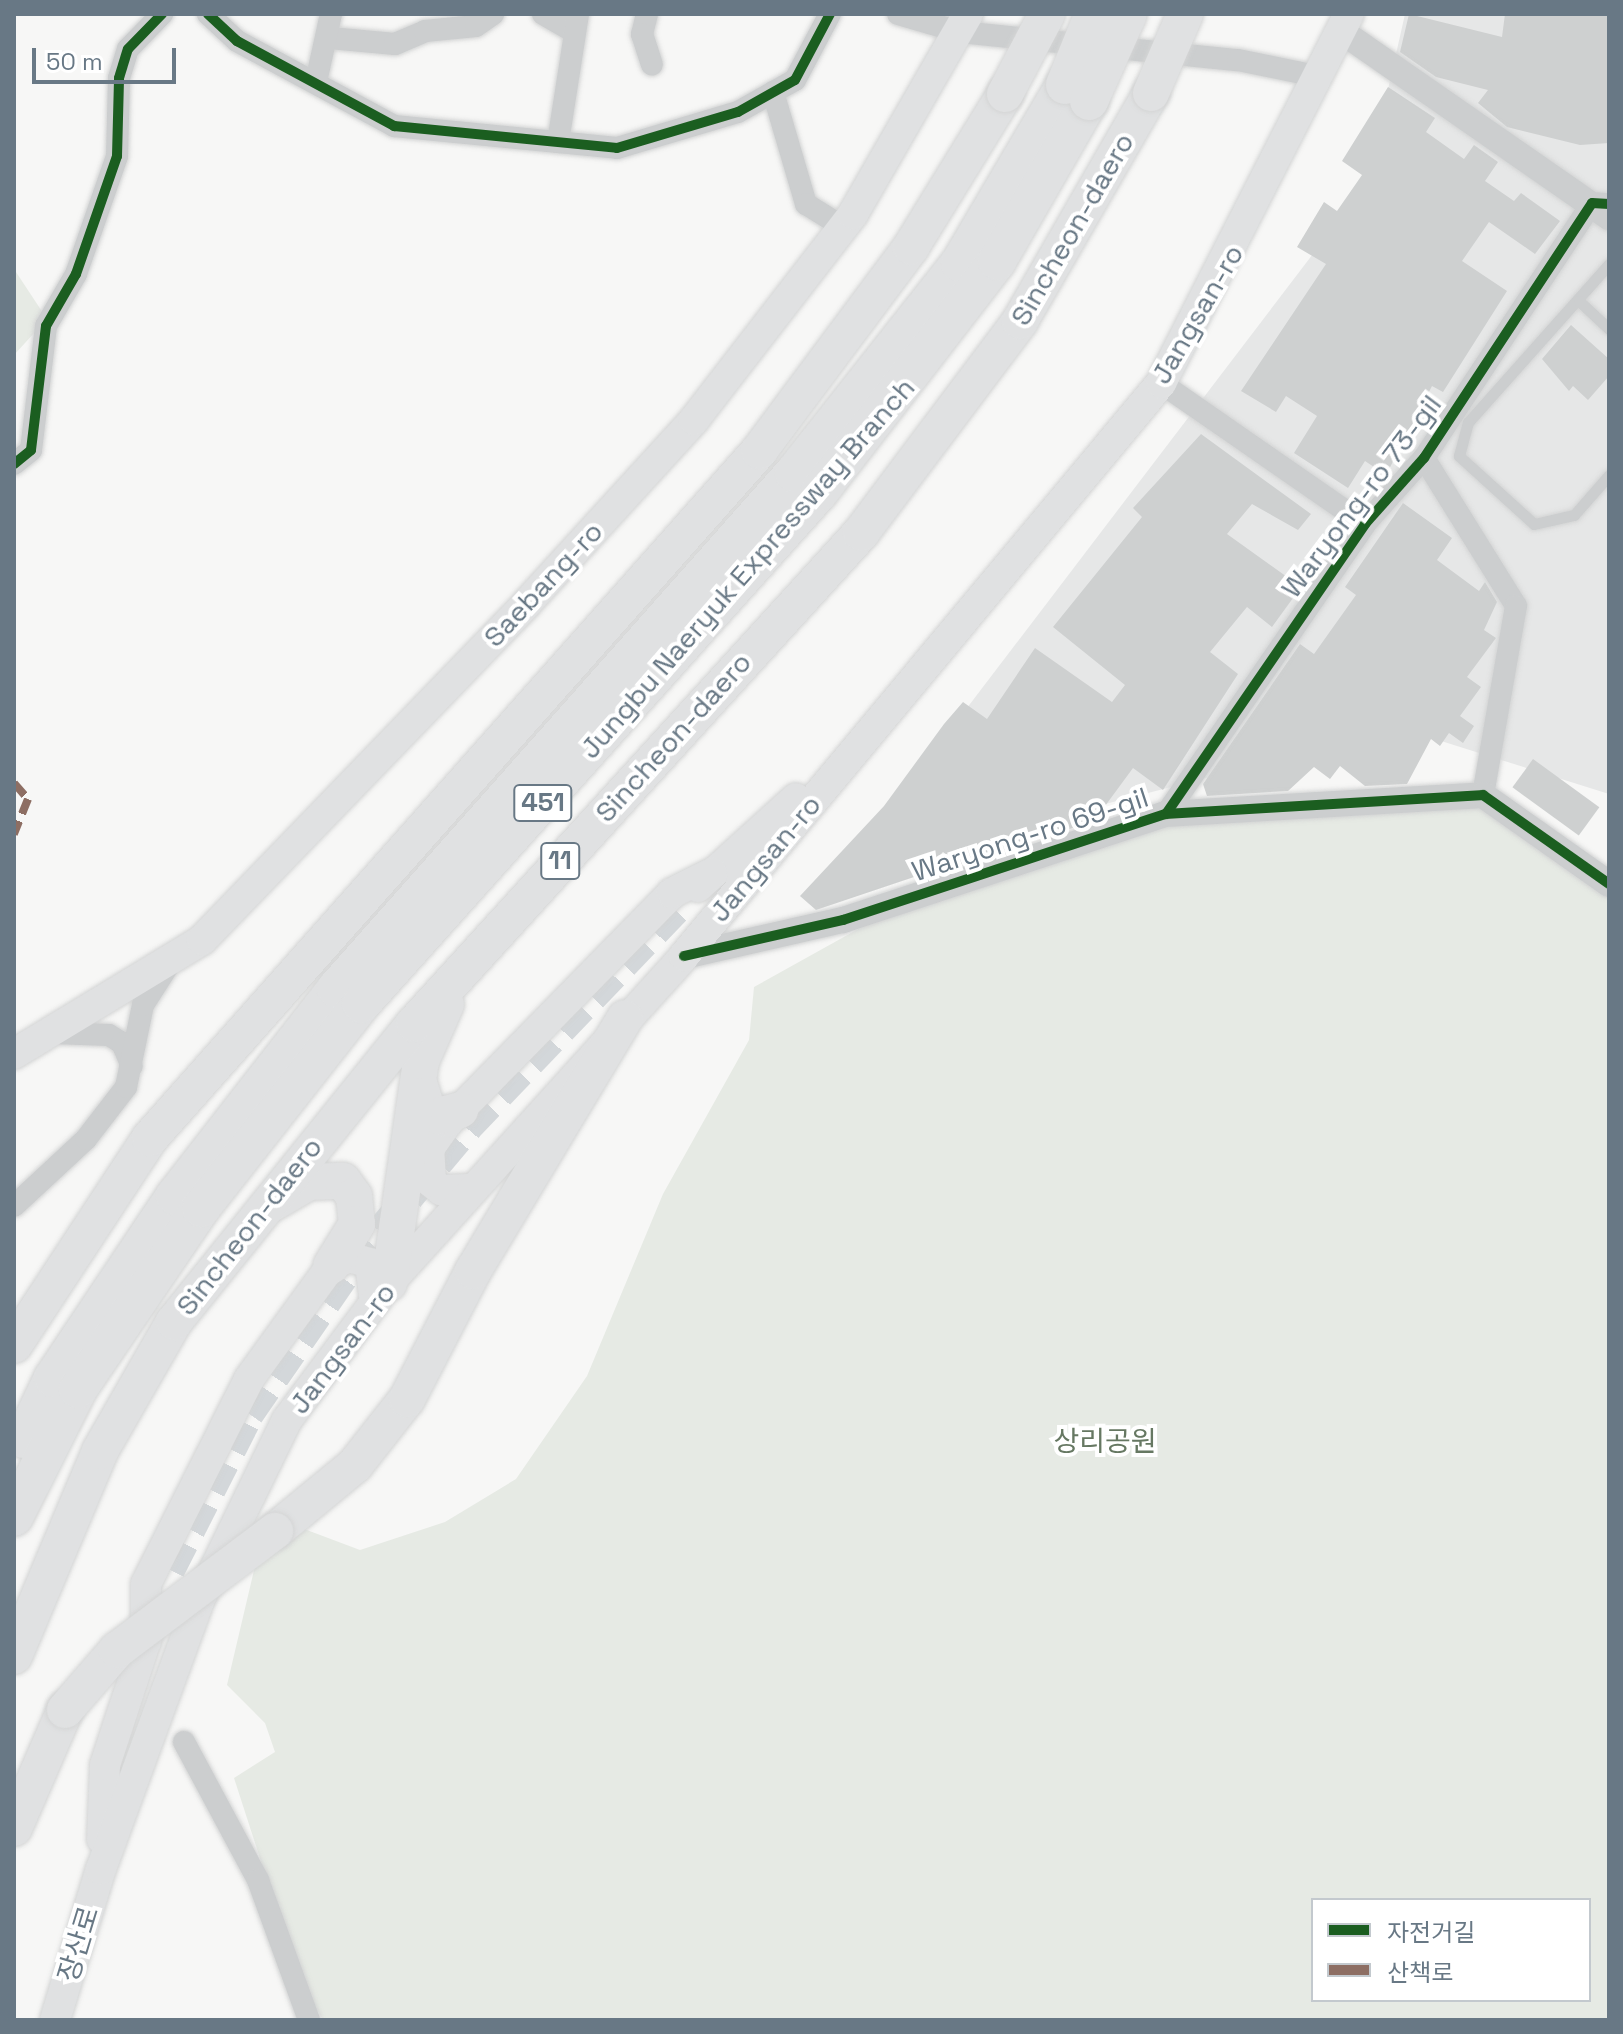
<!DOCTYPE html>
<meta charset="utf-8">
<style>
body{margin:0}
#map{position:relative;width:1623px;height:2034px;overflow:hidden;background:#f7f7f6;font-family:"Space Grotesk","Noto Sans KR",sans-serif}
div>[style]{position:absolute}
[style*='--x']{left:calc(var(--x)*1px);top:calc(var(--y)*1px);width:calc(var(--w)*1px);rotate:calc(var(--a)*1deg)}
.built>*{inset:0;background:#e6e7e7}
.green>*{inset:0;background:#e6eae4}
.building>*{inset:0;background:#ced0d0;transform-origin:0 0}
.secondary-tunnel>*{height:30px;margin-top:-15px;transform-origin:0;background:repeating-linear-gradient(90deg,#d3d7da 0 30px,transparent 0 45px)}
.roads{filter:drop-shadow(0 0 2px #d3d4d4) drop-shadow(0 0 2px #d3d4d4)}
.service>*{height:11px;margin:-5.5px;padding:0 5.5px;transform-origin:5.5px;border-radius:5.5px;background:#cccecf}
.minor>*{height:22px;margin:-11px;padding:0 11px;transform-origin:11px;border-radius:11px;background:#cccecf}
.tertiary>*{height:26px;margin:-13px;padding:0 13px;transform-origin:13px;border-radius:13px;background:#cccecf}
.secondary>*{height:30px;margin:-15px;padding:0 15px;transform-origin:15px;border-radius:15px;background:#e0e1e2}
.trunk>*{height:36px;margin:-18px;padding:0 18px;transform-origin:18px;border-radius:18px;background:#e0e1e2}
.motorway>*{height:38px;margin:-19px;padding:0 19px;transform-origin:19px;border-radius:19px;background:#e0e1e2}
.bridges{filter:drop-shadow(0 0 2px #d4d5d5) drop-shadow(0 0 2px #d4d5d5)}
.trunk-bridge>*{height:36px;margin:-18px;padding:0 18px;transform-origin:18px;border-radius:18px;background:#e0e1e2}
.motorway-bridge>*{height:38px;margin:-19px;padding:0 19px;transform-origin:19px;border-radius:19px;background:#e0e1e2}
.quiet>*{height:8px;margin-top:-4px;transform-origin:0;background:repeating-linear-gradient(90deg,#8d6e63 0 16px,transparent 0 24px)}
.cycleway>*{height:10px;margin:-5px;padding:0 5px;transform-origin:5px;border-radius:5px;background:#1b5e20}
span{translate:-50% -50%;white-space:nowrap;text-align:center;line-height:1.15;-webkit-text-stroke:8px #fff;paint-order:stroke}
.shield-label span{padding:2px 6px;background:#fff;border:2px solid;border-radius:6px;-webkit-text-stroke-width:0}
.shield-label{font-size:26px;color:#687885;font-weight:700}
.street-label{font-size:28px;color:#687885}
.park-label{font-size:28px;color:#667862}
.frame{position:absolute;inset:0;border:16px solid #687885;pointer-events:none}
.legend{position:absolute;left:1311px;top:1898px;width:280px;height:104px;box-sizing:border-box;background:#fff;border:2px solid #c3c9ce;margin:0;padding:10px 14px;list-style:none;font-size:24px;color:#687885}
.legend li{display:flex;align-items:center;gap:16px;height:40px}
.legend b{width:40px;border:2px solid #c3c9ce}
.scale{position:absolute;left:32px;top:48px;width:144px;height:36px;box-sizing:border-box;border:4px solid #687885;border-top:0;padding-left:10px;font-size:24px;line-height:28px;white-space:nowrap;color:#687885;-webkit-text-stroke:6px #fff;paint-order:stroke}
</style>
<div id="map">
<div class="built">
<div style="clip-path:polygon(1405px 14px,1609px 14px,1609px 794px,1400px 728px,842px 872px,1367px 183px)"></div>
</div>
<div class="green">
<div style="clip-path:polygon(14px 269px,47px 319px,14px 355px)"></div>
<div style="clip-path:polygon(evenodd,1484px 806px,1609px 897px,1609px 2020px,323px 2020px,300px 1982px,234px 1778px,275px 1752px,265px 1723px,227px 1685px,267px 1515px,360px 1550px,445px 1522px,516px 1479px,587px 1376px,663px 1194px,749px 1040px,754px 987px,860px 928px,1165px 825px,1484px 806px,1313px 1900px,1589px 1900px,1589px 2000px,1313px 2000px,1313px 1900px)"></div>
</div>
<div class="building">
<div style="clip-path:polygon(1409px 14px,1502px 37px,1505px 14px,1609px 14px,1609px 143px,1580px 145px,1507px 127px,1478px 103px,1488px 90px,1436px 77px,1400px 52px)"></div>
<div style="clip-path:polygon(1388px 87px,1435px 118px,1426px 132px,1464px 159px,1474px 145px,1498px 162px,1485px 181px,1514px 201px,1521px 193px,1560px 221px,1535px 254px,1489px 222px,1462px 261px,1507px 291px,1443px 392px,1432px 386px,1386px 475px,1365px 461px,1348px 488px,1294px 453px,1317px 416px,1286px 396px,1276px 412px,1241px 391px,1326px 264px,1297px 247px,1324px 202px,1337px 211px,1362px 175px,1342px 161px)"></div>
<div style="clip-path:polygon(1571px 325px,1609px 359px,1609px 376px,1588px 400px,1573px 386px,1569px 391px,1542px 359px)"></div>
<div style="clip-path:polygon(1201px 434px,1311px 514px,1298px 530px,1252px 504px,1227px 534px,1301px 587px,1272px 627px,1247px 607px,1210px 652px,1238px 674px,1163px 790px,1133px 768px,1094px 821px,959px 865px,943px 852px,923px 874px,816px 910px,800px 896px,884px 806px,944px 724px,963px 702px,987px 719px,1035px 648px,1112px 702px,1125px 685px,1053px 627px,1142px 517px,1133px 508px)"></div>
<div style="clip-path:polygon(1403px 503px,1452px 538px,1437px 560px,1479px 591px,1485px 582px,1497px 602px,1484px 630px,1496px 638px,1467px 677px,1481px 687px,1460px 716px,1474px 726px,1463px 743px,1449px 733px,1440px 746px,1431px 739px,1407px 784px,1365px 786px,1340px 766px,1330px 779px,1314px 767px,1288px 791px,1207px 796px,1203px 784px,1300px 644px,1314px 654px,1356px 595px,1345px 587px)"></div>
<div style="left:1533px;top:759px;width:82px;height:35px;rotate:36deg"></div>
</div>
<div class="secondary-tunnel">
<div style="--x:170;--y:1570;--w:175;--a:-63.1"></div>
<div style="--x:249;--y:1414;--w:180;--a:-55.4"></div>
<div style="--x:351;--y:1266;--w:182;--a:-49.9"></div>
<div style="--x:468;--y:1127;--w:306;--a:-46.3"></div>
</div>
<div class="roads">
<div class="service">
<div style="--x:1609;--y:264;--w:212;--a:131.7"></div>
<div style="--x:1468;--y:422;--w:35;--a:105"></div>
<div style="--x:1459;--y:456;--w:101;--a:42.2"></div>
<div style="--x:1534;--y:524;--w:41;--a:-12.7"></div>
<div style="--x:1574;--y:515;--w:53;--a:-48.8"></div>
<div style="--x:1579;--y:301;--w:41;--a:43"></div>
</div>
<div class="minor">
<div style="--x:208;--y:14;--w:40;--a:43"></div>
<div style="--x:237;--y:41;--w:179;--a:28.4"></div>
<div style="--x:394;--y:126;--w:224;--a:5.6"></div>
<div style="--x:617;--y:148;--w:126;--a:-16.6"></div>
<div style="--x:738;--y:112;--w:65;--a:-29.3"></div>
<div style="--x:795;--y:80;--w:75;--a:-62.1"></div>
<div style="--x:543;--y:14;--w:34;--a:30"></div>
<div style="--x:647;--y:14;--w:21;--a:104"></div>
<div style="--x:642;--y:34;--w:32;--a:72"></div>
<div style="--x:898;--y:14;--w:65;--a:16.2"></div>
<div style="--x:960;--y:32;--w:279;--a:5.8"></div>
<div style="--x:1238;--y:60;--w:85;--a:11.6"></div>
<div style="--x:330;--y:38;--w:65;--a:5.3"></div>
<div style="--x:395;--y:44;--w:33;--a:-23"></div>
<div style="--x:425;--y:31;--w:51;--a:-5.6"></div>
<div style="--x:476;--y:26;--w:21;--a:-35"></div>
<div style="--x:316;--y:82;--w:70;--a:-77.6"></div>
<div style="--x:773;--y:92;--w:117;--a:73.6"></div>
<div style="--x:806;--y:204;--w:44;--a:31.9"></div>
<div style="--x:558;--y:142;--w:130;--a:-81.1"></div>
<div style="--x:1161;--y:383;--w:248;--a:34.7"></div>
<div style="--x:1424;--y:458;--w:174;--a:58.1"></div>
<div style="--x:1516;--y:606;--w:192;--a:99.9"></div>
<div style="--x:14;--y:464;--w:22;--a:-39"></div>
<div style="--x:31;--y:450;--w:125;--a:-83.1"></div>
<div style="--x:46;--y:326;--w:60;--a:-60"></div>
<div style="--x:76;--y:274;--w:125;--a:-70.8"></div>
<div style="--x:117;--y:156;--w:78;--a:-88.5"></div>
<div style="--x:119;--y:78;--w:30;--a:-73"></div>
<div style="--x:128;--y:49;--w:49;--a:-45.8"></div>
<div style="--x:1166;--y:814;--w:352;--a:-55.5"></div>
<div style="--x:1365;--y:524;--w:89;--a:-48.2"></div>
<div style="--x:1424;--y:458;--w:305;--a:-56.6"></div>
<div style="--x:1592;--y:203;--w:13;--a:4"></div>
<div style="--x:53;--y:1033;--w:56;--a:2"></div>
<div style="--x:109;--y:1035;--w:15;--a:32"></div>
<div style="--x:122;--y:1043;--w:25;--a:67"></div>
<div style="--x:14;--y:1206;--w:98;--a:-42.9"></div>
<div style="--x:86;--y:1139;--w:66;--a:-52.4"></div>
<div style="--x:126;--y:1087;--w:84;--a:-78.3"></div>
<div style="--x:143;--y:1005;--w:46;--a:-57.3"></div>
<div style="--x:184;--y:1742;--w:157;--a:61.8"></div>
<div style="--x:258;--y:1880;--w:149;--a:70"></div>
</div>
<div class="tertiary">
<div style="--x:1344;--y:33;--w:323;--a:34.8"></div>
<div style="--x:684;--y:956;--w:163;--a:-12.8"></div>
<div style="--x:843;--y:920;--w:340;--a:-18.2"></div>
<div style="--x:1166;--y:814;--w:318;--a:-3.4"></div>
<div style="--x:1483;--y:795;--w:154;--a:35.2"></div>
</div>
<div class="secondary">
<div style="--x:698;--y:887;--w:132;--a:-42.2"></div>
<div style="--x:14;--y:1054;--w:220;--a:-31.2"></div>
<div style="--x:202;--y:940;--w:468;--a:-46"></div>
<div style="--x:527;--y:603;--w:248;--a:-47.6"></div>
<div style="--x:694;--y:420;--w:260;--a:-52.3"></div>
<div style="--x:853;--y:214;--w:231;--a:-60.1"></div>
<div style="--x:469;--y:1189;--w:28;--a:178"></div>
<div style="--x:441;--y:1190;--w:13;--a:-141"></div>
<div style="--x:431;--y:1182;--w:33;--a:-93"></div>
<div style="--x:429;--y:1149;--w:33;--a:-55"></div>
<div style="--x:448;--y:1122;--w:320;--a:-45.6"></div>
<div style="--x:672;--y:893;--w:45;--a:-26.6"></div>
<div style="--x:146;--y:1642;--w:58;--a:-90"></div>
<div style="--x:146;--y:1584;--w:229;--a:-63.3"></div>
<div style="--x:249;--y:1379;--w:140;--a:-54"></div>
<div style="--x:331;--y:1266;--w:20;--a:-27"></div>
<div style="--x:349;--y:1257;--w:22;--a:16"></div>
<div style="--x:370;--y:1263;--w:38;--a:83"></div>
<div style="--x:102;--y:1839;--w:74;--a:-87.7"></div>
<div style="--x:105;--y:1765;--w:151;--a:-71.8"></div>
<div style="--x:55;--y:2020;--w:158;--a:-73.1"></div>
<div style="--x:101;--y:1869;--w:285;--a:-69.9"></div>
<div style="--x:199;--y:1601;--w:201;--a:-64.1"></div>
<div style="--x:287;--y:1420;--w:171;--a:-53.3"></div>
<div style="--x:389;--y:1283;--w:440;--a:-47.9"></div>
<div style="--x:684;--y:956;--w:746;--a:-50.22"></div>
<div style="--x:1161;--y:383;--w:414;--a:-63"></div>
</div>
<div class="trunk">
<div style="--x:419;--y:1083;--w:27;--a:73"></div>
<div style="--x:427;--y:1109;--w:13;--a:32"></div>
<div style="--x:438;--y:1116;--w:23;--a:-15"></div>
<div style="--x:273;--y:1203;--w:42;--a:-30.3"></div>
<div style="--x:309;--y:1182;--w:34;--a:-2"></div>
<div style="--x:343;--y:1181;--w:19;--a:54"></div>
<div style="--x:354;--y:1196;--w:28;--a:84"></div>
<div style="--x:357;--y:1224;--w:49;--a:121.8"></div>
<div style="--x:389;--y:1283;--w:224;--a:-81.8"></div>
<div style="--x:421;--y:1061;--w:62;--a:-66.3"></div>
<div style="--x:14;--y:1345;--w:248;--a:-56.7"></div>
<div style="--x:150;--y:1138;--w:918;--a:-48.44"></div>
<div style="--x:759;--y:451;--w:254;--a:-53.3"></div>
<div style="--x:911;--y:247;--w:180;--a:-58.4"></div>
<div style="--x:275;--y:1531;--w:104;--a:-39.5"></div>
<div style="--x:355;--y:1465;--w:84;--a:-51.8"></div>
<div style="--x:407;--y:1399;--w:144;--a:-62.7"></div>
<div style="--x:473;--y:1271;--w:295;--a:-59"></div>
<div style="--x:14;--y:1656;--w:222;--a:-67.2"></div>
<div style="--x:100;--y:1451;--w:149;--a:-60.2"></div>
<div style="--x:174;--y:1322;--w:383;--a:-51.2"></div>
<div style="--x:414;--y:1024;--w:664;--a:-47.69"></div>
<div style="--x:861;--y:533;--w:265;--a:-53.1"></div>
<div style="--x:1020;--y:321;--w:263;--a:-60.1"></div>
<div style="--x:14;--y:1828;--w:129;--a:-66.6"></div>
</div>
<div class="motorway">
<div style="--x:24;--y:1439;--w:68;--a:-64.6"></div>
<div style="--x:53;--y:1378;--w:219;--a:-56.2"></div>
<div style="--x:175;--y:1196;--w:262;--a:-52.1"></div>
<div style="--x:336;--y:989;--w:690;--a:-48.41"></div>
<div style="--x:794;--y:473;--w:268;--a:-51.7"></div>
<div style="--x:960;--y:263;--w:207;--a:-59.5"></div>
<div style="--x:14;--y:1517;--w:143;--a:-63.4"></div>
<div style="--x:78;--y:1389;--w:219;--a:-55.8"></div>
<div style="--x:201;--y:1208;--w:259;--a:-51.9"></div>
<div style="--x:361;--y:1004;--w:688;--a:-48.18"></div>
<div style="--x:820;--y:491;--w:290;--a:-52.4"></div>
<div style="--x:997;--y:261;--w:185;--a:-60.1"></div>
</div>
</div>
<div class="bridges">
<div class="trunk-bridge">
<div style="--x:1151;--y:93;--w:86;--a:-66.7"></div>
<div style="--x:1005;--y:94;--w:90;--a:-62.3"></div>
<div style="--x:65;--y:1710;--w:79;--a:-49.1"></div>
<div style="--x:117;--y:1650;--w:198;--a:-37"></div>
</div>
<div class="motorway-bridge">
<div style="--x:1065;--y:85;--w:77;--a:-67.8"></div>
<div style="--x:1089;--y:101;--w:95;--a:-65.9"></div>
</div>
</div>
<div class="quiet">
<div style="--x:14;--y:783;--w:21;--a:49"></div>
<div style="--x:28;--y:799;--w:38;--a:112"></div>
</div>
<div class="cycleway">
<div style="--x:208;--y:14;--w:40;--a:43"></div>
<div style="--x:237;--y:41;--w:179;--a:28.4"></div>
<div style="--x:394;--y:126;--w:224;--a:5.6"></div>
<div style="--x:617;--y:148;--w:126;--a:-16.6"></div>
<div style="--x:738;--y:112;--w:65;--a:-29.3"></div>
<div style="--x:795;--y:80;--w:75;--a:-62.1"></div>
<div style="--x:14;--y:464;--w:22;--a:-39"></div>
<div style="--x:31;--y:450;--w:125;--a:-83.1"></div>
<div style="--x:46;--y:326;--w:60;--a:-60"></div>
<div style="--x:76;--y:274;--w:125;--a:-70.8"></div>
<div style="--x:117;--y:156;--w:78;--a:-88.5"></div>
<div style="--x:119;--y:78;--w:30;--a:-73"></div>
<div style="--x:128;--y:49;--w:49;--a:-45.8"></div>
<div style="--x:1166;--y:814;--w:352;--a:-55.5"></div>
<div style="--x:1365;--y:524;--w:89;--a:-48.2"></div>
<div style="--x:1424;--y:458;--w:305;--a:-56.6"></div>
<div style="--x:1592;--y:203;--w:17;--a:3"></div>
<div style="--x:684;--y:956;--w:163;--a:-12.8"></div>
<div style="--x:843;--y:920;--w:340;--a:-18.2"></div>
<div style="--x:1166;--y:814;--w:318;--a:-3.4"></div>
<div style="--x:1483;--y:795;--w:154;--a:35.2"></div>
</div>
<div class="shield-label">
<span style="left:543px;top:803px">451</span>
<span style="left:560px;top:861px">11</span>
</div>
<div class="street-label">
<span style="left:1072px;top:229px;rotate:-60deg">Sincheon-daero</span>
<span style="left:1197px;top:314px;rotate:-60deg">Jangsan-ro</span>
<span style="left:1361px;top:496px;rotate:-53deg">Waryong-ro 73-gil</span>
<span style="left:747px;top:568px;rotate:-49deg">Jungbu Naeryuk Expressway Branch</span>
<span style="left:543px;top:584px;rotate:-47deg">Saebang-ro</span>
<span style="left:673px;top:737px;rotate:-48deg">Sincheon-daero</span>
<span style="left:1030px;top:834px;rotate:-18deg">Waryong-ro 69-gil</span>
<span style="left:765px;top:858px;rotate:-50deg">Jangsan-ro</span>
<span style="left:249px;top:1226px;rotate:-52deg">Sincheon-daero</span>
<span style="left:342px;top:1348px;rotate:-53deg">Jangsan-ro</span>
<span style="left:78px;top:1944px;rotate:-73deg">장산로</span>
</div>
<div class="park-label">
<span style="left:1105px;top:1441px">상리공원</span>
</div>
<div class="frame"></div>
<ul class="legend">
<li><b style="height:10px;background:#1b5e20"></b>자전거길</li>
<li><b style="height:10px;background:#8d6e63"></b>산책로</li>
</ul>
<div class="scale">50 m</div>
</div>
